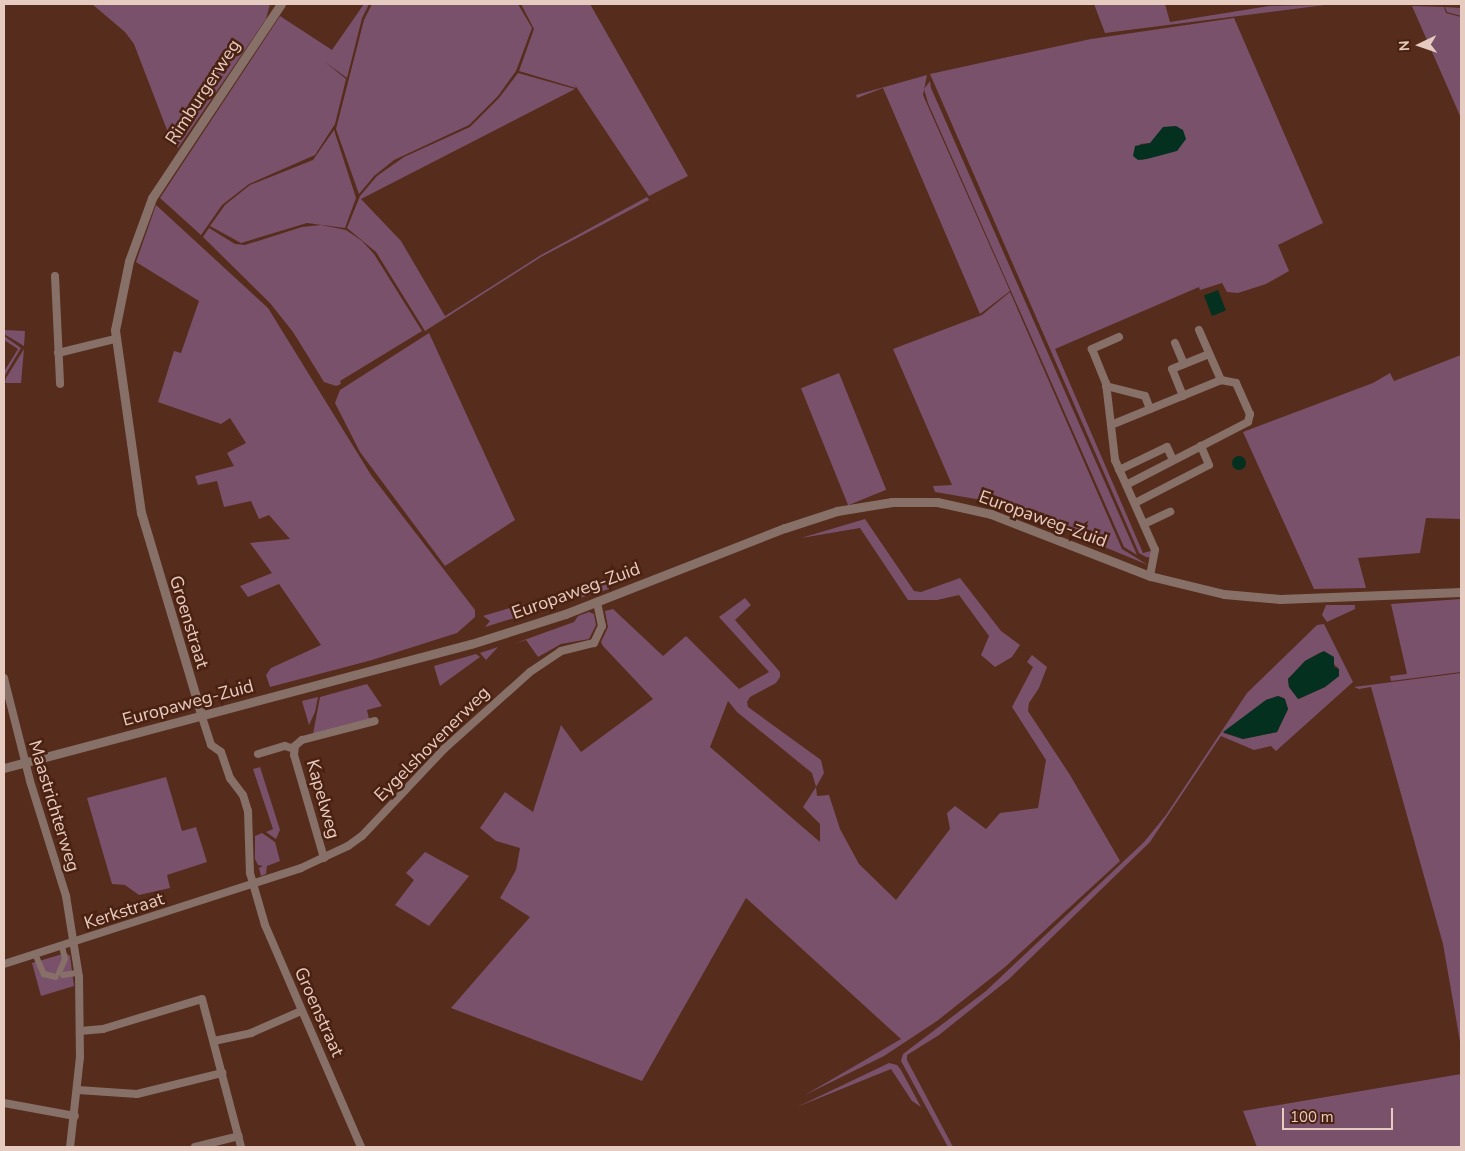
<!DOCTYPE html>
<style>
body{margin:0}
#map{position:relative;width:1465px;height:1151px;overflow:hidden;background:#562c1c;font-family:"Nunito Sans",sans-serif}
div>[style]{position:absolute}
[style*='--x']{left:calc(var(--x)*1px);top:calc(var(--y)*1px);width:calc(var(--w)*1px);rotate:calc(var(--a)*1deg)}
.green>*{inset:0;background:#7a516b;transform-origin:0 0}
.water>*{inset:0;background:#04311f;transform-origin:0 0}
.round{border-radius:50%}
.pedestrian>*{height:5.5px;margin:-2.75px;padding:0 2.75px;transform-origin:2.75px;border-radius:2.75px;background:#867068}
.minor>*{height:8px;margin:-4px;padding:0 4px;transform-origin:4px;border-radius:4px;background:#867068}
.tertiary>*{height:9px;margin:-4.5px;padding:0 4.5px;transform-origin:4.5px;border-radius:4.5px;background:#867068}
span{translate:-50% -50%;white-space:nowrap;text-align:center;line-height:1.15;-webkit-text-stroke:5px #4b2212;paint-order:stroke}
.street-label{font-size:18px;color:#e6cbc1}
.frame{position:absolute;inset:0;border:5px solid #e6cbc1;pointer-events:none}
.north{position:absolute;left:1395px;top:20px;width:50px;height:50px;-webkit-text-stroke:4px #4b2212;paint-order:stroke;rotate:267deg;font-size:14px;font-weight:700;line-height:20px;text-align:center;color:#e6cbc1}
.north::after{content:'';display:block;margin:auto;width:18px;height:22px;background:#e6cbc1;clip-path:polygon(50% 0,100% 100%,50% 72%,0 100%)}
.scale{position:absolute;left:1282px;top:1108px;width:111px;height:22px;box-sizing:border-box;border:2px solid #e6cbc1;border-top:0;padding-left:6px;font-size:15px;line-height:18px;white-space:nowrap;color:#e6cbc1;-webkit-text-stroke:4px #4b2212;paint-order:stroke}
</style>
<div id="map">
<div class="green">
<div style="clip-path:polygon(92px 4px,270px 4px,266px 19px,178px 148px,167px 130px,134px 44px,125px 32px)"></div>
<div style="clip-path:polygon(364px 4px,369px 4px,362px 18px,347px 78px,325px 62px,346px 79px,335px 124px,315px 155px,249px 184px,222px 205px,201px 235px,160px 198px,280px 16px,332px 50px)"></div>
<div style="clip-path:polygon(372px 4px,518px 4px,532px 28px,516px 71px,498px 96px,469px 125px,394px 160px,374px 176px,359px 194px,336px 129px,364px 20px)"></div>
<div style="clip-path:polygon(521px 4px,590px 4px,688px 176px,649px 196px,575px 85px,576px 88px,519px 71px,534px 29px)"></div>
<div style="clip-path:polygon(1094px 4px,1165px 4px,1170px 22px,1269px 6px,1325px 5px,1105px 33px)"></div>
<div style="clip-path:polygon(1412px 6px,1444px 7px,1446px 13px,1461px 17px,1461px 118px)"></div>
<div style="clip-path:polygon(1445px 7px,1461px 8px,1461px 16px,1447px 12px)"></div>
<div style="clip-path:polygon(evenodd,1234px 18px,1323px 223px,1278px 245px,1289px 271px,1266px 284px,1238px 293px,1227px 292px,1222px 283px,1200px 290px,1199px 287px,1055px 349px,1143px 553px,1151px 551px,1152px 558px,1146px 557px,1139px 553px,930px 74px,1091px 39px,1234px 18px,1150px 143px,1164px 154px,1141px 160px,1140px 144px,1150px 143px)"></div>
<div style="clip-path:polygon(518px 73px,575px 89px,361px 199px,401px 241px,445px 316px,541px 255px,647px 197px,649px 200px,541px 257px,425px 331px,376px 252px,347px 228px,360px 196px,377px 176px,404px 157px,470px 127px,499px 98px)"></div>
<div style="clip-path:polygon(927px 75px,923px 95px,1010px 291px,980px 314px,883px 88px,857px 98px,856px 95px)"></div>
<div style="clip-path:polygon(930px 81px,931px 88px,1137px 555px,1124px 547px,928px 103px,924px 89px)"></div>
<div style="clip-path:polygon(334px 130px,356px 198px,345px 228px,307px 223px,241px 243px,210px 226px,225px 205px,250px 185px,313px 160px)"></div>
<div style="clip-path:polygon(156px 205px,268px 308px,371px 475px,475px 610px,475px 617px,457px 633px,372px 660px,270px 687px,266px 675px,271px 668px,321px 645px,279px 584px,248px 597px,240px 586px,272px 573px,250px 543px,290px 539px,269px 515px,259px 519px,251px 501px,224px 507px,217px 481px,198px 485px,195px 476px,234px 466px,227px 453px,246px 443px,230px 418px,221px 424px,158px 402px,174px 351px,181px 353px,199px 301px,136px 262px)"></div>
<div style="clip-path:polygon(321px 225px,346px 230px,362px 241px,374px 254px,422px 331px,340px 381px,341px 384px,336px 386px,324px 382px,293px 332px,270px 303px,203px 237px,209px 228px,235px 244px,245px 245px,302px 227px)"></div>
<div style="clip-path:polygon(1010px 292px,1122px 549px,1148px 565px,1022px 513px,982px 500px,935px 492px,933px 486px,952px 485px,893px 349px,982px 315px)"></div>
<div style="clip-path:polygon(4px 330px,25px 331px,24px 346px,4px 334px)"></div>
<div style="clip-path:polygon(429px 333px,515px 520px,445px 566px,360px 452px,335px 403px,340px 390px)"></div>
<div style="clip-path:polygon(4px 336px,21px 348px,5px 375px,5px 370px,18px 349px,4px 340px)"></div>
<div style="clip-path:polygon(24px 349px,21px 383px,5px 383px,6px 378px)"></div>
<div style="clip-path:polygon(1461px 355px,1461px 519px,1426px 518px,1420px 553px,1358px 558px,1366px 588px,1314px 589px,1243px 432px,1373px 383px,1390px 373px,1394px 381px)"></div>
<div style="left:839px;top:373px;width:126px;height:41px;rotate:68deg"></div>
<div style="clip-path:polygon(865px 519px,914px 591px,921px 592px,960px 578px,1001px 631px,1020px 645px,1012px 657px,995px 667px,981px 655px,989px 636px,959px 595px,937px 600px,908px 600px,860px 528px,801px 538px)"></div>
<div style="clip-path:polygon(605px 580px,609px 589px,485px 627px,490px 621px,483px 616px)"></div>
<div style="clip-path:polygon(evenodd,745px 598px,751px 605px,735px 620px,780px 672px,780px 677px,776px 683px,750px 697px,747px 702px,748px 707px,821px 760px,824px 773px,816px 787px,817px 796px,829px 795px,840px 829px,859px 864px,896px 900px,950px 829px,947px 813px,955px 806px,986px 829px,1000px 813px,1038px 808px,1046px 760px,1012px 707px,1033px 667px,1027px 662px,1032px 655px,1047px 667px,1039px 688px,1029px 703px,1028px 711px,1070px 775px,1120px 861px,1005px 967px,937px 1021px,884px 1056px,805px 1095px,901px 1039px,746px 898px,642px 1081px,451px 1008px,530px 917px,500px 898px,516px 870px,520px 848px,496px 841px,480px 828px,505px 792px,533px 812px,561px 725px,581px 752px,653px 699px,603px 646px,601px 642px,608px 627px,605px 611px,613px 609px,663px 656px,686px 636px,739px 689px,769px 672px,719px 617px,745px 598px,728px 701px,737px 712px,812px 773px,816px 787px,803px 807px,820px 824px,820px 842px,710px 747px,728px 701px)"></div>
<div style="clip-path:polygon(1461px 599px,1461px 672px,1391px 681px,1390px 676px,1407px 674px,1391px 604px)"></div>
<div style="clip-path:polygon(1326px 605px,1355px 605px,1355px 609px,1327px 622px,1322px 615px)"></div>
<div style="clip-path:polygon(589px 612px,594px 614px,596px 625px,589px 639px,561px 644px,538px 657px,526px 640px,513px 644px,574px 622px,578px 616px)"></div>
<div style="clip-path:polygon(evenodd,1324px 624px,1353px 682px,1276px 751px,1271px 746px,1254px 750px,1221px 736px,1150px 842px,1009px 979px,939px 1035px,907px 1055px,907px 1060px,953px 1147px,948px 1147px,901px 1061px,903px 1054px,986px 991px,1144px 842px,1166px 815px,1247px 693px,1317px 625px,1324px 624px,1321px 652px,1338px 668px,1339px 676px,1325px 687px,1299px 699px,1289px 687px,1288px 679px,1305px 661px,1321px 652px,1324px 624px,1278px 696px,1284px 698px,1288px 709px,1277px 732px,1243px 739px,1223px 733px,1266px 700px,1278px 696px)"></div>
<div style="clip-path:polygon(498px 647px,486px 660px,480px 653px)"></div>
<div style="clip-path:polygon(476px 654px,480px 657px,440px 686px,434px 666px)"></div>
<div style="clip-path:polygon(1461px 673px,1461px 1047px,1443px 944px,1371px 687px,1359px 689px,1354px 687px)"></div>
<div style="clip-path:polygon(367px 684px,382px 706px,367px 710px,369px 719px,313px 734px,320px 697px)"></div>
<div style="clip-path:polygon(318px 697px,315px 712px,309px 725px,302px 701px)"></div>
<div style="clip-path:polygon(260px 767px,280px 830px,276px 839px,266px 832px,273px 829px,253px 769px)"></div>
<div style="clip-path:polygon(166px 777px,182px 831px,196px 827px,207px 862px,167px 875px,170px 888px,139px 895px,125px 885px,112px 884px,87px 798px)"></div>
<div style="clip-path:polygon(262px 833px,275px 842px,280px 861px,267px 866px,266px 874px,261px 876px,259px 868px,263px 866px,258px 865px,255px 859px,255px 836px)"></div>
<div style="clip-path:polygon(425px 852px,469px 876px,429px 926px,395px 905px,414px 880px,406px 873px)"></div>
<div style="clip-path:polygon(66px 953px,70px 956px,74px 986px,41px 996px,32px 963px)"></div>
<div style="clip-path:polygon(889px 1063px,897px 1065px,901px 1070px,921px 1107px,912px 1101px,891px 1069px,797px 1107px)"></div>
<div style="clip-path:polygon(1461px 1074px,1461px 1147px,1257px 1147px,1243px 1111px)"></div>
</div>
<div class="water">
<div style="clip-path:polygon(1176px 126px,1183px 130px,1186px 139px,1177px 151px,1147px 159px,1138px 160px,1133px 156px,1135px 146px,1150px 143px,1163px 127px)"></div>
<div style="left:1218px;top:290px;width:22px;height:15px;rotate:69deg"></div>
<div class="round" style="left:1232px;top:456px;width:14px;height:14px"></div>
<div style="clip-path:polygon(1324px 651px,1334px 657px,1334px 667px,1339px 669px,1339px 676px,1325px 687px,1298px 699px,1289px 687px,1288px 679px,1305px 661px)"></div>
<div style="clip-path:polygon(1278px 696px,1285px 699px,1288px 709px,1277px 732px,1243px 739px,1223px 732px,1266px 700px)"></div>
</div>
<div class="pedestrian">
<div style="--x:36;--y:955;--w:21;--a:67"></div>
<div style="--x:44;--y:974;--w:12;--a:14"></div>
<div style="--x:59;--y:973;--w:15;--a:-67"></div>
<div style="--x:65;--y:959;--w:12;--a:-104"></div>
<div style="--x:63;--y:975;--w:15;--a:-8"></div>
</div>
<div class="minor">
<div style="--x:55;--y:276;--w:108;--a:87.3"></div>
<div style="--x:1199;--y:330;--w:55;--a:66.3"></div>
<div style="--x:1119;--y:337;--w:30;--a:156"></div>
<div style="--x:1092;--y:349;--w:37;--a:68"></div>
<div style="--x:1106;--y:383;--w:78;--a:83.3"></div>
<div style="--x:1115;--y:460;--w:98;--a:66"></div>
<div style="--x:1155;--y:550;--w:26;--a:101"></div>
<div style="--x:1175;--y:343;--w:23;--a:67"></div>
<div style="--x:58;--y:353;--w:59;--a:-13.8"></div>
<div style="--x:1106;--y:386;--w:40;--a:14.4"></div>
<div style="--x:1145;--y:396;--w:14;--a:69"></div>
<div style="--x:1183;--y:396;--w:29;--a:-112"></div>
<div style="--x:1172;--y:369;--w:40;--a:-22"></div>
<div style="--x:1111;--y:425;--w:119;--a:-22.2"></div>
<div style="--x:1221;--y:380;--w:15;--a:11"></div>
<div style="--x:1236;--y:383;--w:34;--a:66"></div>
<div style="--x:1250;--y:414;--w:8;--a:104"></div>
<div style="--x:1248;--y:422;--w:137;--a:152.7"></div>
<div style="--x:1119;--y:470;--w:53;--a:-25.6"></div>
<div style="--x:1167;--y:447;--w:14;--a:65"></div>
<div style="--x:1135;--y:503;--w:83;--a:-27.2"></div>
<div style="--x:1209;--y:465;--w:21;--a:-113"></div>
<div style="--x:1144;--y:524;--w:29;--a:-25"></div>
<div style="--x:4;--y:678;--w:106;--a:75.8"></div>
<div style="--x:30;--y:781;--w:121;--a:72.6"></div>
<div style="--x:66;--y:896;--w:82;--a:80.9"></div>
<div style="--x:79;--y:977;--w:80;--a:89.3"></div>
<div style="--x:80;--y:1057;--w:91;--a:96.3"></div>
<div style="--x:202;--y:717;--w:29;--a:72"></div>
<div style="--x:211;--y:745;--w:12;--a:35"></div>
<div style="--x:221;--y:752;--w:28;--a:71"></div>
<div style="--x:230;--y:778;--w:21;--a:53"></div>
<div style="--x:243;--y:795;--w:17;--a:73"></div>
<div style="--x:248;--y:811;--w:62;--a:88.2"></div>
<div style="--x:250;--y:873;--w:54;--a:73.9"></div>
<div style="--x:265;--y:925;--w:242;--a:66.6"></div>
<div style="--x:258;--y:754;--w:28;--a:-17"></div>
<div style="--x:285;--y:746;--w:9;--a:18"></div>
<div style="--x:324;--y:858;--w:107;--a:-106.2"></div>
<div style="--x:294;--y:755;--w:9;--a:-84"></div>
<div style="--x:295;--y:746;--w:9;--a:-41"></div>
<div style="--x:302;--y:740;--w:75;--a:-14.6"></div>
<div style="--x:4;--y:964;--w:312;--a:-17.9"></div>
<div style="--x:301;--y:868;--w:52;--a:-25.1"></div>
<div style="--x:348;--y:846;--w:17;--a:-36"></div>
<div style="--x:362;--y:836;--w:120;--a:-46.7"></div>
<div style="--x:444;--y:749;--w:115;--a:-41.8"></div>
<div style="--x:530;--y:672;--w:37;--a:-34"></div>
<div style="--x:561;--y:651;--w:34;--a:-14"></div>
<div style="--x:594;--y:643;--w:19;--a:-65"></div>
<div style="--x:602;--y:626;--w:25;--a:-102"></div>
<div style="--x:80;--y:1031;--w:23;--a:-5"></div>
<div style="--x:103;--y:1029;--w:103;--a:-16.9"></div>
<div style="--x:202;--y:999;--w:153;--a:75.2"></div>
<div style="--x:214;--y:1041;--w:38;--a:-12"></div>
<div style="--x:251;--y:1033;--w:55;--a:-23.7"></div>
<div style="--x:78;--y:1090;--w:59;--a:3.9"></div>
<div style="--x:137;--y:1094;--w:88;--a:-13.9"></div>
<div style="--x:4;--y:1103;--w:72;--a:10.4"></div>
<div style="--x:195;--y:1147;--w:45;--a:-14"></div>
</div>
<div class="tertiary">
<div style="--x:202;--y:717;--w:213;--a:-106.6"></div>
<div style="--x:141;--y:513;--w:185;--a:-98.1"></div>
<div style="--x:115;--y:330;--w:70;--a:-78.5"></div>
<div style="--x:129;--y:261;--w:67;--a:-69.9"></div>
<div style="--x:152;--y:198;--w:233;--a:-56.4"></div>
<div style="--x:4;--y:768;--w:483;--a:-14.9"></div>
<div style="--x:471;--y:644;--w:99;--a:-17.7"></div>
<div style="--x:565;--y:614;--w:236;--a:-21.4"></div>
<div style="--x:785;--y:528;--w:55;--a:-18.1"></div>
<div style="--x:837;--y:511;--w:56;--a:-9.3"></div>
<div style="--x:892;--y:502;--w:45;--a:0"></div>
<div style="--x:937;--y:502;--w:55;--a:12.5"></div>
<div style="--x:991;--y:514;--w:171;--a:21.3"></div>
<div style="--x:1150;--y:576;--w:76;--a:13.7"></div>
<div style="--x:1224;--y:594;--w:56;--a:5.1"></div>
<div style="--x:1280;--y:599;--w:181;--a:-2.2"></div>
</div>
<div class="street-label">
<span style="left:203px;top:92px;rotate:-57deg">Rimburgerweg</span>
<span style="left:1043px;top:519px;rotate:20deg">Europaweg-Zuid</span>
<span style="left:576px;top:591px;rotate:-20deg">Europaweg-Zuid</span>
<span style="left:189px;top:622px;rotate:73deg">Groenstraat</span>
<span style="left:188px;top:703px;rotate:-15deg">Europaweg-Zuid</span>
<span style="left:432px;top:744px;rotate:-45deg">Eygelshovenerweg</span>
<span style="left:323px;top:799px;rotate:74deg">Kapelweg</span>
<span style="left:54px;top:806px;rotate:73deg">Maastrichterweg</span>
<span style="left:124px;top:911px;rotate:-18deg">Kerkstraat</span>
<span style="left:319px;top:1012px;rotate:66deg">Groenstraat</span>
</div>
<div class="frame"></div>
<div class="north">N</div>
<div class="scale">100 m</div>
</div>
